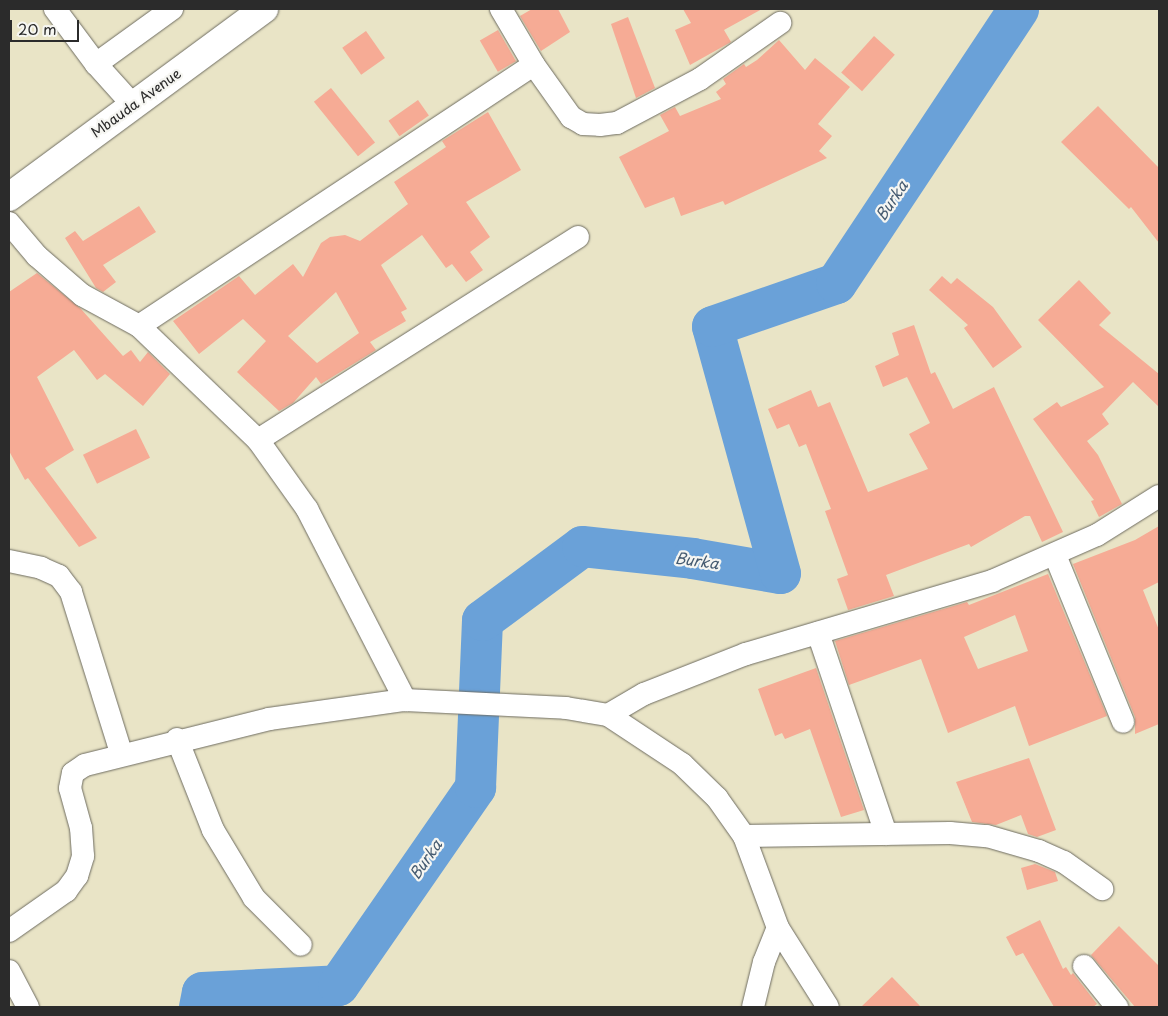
<!DOCTYPE html>
<style>
body{margin:0}
#map{position:relative;width:1168px;height:1016px;overflow:hidden;background:#e9e4c6;font-family:"Playpen Sans",sans-serif}
div>[style]{position:absolute}
[style*='--x']{left:calc(var(--x)*1px);top:calc(var(--y)*1px);width:calc(var(--w)*1px);rotate:calc(var(--a)*1deg)}
.river>*{height:41px;margin:-20.5px;padding:0 20.5px;transform-origin:20.5px;border-radius:20.5px;background:#6aa1d8}
.building>*{inset:0;background:#f6ab95;transform-origin:0 0}
.roads{filter:drop-shadow(0 0 1px #6e6c61) drop-shadow(0 0 1px #6e6c61)}
.minor>*{height:22px;margin:-11px;padding:0 11px;transform-origin:11px;border-radius:11px;background:#fff}
.tertiary>*{height:28px;margin:-14px;padding:0 14px;transform-origin:14px;border-radius:14px;background:#fff}
span{translate:-50% -50%;white-space:nowrap;text-align:center;line-height:1.15;-webkit-text-stroke:4.5px #f6f6f2;paint-order:stroke}
.street-label{font-size:14px;color:#2b2b2b}
.water-label{font-size:15px;color:#445a70;font-style:italic}
.frame{position:absolute;inset:0;border:10px solid #2b2b2b;pointer-events:none}
.scale{position:absolute;left:10px;top:20px;width:69px;height:22px;box-sizing:border-box;border:2px solid #2b2b2b;border-top:0;padding-left:6px;font-size:15px;line-height:18px;white-space:nowrap;color:#2b2b2b;-webkit-text-stroke:4px #f6f6f2;paint-order:stroke}
</style>
<div id="map">
<div class="river">
<div style="--x:199;--y:1007;--w:15;--a:-79"></div>
<div style="--x:202;--y:992;--w:136;--a:-2.9"></div>
<div style="--x:338;--y:985;--w:241;--a:-55.3"></div>
<div style="--x:475;--y:787;--w:167;--a:-87.6"></div>
<div style="--x:482;--y:620;--w:124;--a:-36.5"></div>
<div style="--x:582;--y:546;--w:111;--a:6.2"></div>
<div style="--x:692;--y:558;--w:89;--a:9.7"></div>
<div style="--x:780;--y:573;--w:256;--a:-105.4"></div>
<div style="--x:712;--y:326;--w:131;--a:-19.1"></div>
<div style="--x:836;--y:283;--w:329;--a:-56.4"></div>
</div>
<div class="building">
<div style="clip-path:polygon(532px 9px,558px 9px,570px 32px,541px 51px,520px 16px)"></div>
<div style="clip-path:polygon(683px 9px,762px 9px,724px 30px,731px 42px,690px 65px,675px 30px,691px 23px)"></div>
<div style="clip-path:polygon(628px 17px,655px 88px,636px 98px,611px 24px)"></div>
<div style="left:498px;top:30px;width:36px;height:21px;rotate:60deg"></div>
<div style="left:366px;top:31px;width:33px;height:29px;rotate:55deg"></div>
<div style="left:874px;top:36px;width:28px;height:49px;rotate:42deg"></div>
<div style="clip-path:polygon(779px 40px,805px 70px,815px 58px,850px 87px,818px 124px,832px 136px,819px 151px,827px 158px,725px 205px,723px 201px,681px 216px,674px 197px,645px 208px,619px 157px,669px 131px,660px 115px,675px 107px,680px 116px,721px 99px,716px 92px,726px 84px,723px 79px,744px 64px,746px 67px,757px 60px)"></div>
<div style="left:331px;top:88px;width:70px;height:22px;rotate:51deg"></div>
<div style="left:418px;top:100px;width:19px;height:36px;rotate:55deg"></div>
<div style="clip-path:polygon(1098px 106px,1159px 168px,1159px 243px,1131px 207px,1129px 209px,1061px 142px)"></div>
<div style="clip-path:polygon(evenodd,488px 112px,521px 170px,466px 202px,490px 237px,470px 252px,483px 270px,466px 282px,452px 264px,446px 268px,422px 235px,381px 265px,407px 309px,401px 312px,406px 321px,370px 342px,376px 350px,321px 384px,316px 377px,293px 403px,279px 411px,237px 372px,266px 341px,243px 319px,199px 354px,173px 321px,239px 276px,255px 295px,293px 264px,303px 277px,321px 243px,330px 237px,345px 235px,360px 241px,408px 204px,394px 182px,446px 147px,442px 141px,488px 112px,336px 292px,359px 333px,317px 363px,288px 336px,336px 292px)"></div>
<div style="clip-path:polygon(139px 206px,156px 232px,103px 265px,116px 282px,103px 292px,96px 288px,65px 238px,75px 231px,83px 241px)"></div>
<div style="clip-path:polygon(37px 273px,81px 309px,123px 356px,131px 350px,140px 362px,148px 352px,170px 374px,143px 406px,105px 374px,97px 380px,74px 350px,37px 377px,74px 450px,45px 468px,97px 538px,79px 547px,28px 478px,25px 480px,9px 451px,9px 292px)"></div>
<div style="clip-path:polygon(942px 276px,951px 284px,957px 278px,993px 307px,1022px 347px,993px 368px,964px 328px,968px 325px,929px 290px)"></div>
<div style="clip-path:polygon(1079px 280px,1111px 313px,1099px 325px,1159px 374px,1159px 407px,1133px 382px,1102px 414px,1109px 424px,1087px 441px,1098px 455px,1122px 504px,1099px 517px,1091px 501px,1094px 500px,1033px 419px,1057px 402px,1061px 407px,1104px 387px,1038px 320px)"></div>
<div style="clip-path:polygon(914px 325px,931px 374px,935px 372px,953px 409px,994px 387px,1063px 532px,1042px 542px,1030px 516px,1025px 516px,971px 547px,969px 544px,886px 575px,894px 596px,848px 610px,837px 579px,848px 575px,825px 511px,831px 509px,806px 444px,799px 447px,789px 424px,777px 429px,768px 409px,811px 390px,818px 407px,830px 402px,868px 492px,928px 469px,909px 434px,930px 423px,907px 377px,883px 387px,875px 366px,899px 355px,892px 333px)"></div>
<div style="left:136px;top:429px;width:32px;height:59px;rotate:64deg"></div>
<div style="clip-path:polygon(1159px 526px,1159px 582px,1143px 590px,1159px 630px,1159px 724px,1135px 734px,1135px 717px,1073px 564px,1135px 540px)"></div>
<div style="clip-path:polygon(evenodd,1048px 574px,1107px 716px,1029px 746px,1015px 706px,948px 733px,921px 659px,849px 685px,835px 641px,967px 602px,969px 605px,1048px 574px,1015px 615px,1028px 651px,978px 669px,964px 637px,1015px 615px)"></div>
<div style="clip-path:polygon(816px 668px,864px 810px,841px 817px,810px 729px,785px 739px,782px 733px,775px 736px,758px 689px)"></div>
<div style="clip-path:polygon(1029px 758px,1056px 830px,1037px 837px,1028px 834px,1021px 815px,996px 825px,972px 822px,956px 782px)"></div>
<div style="clip-path:polygon(1035px 864px,1055px 872px,1058px 881px,1027px 890px,1021px 868px)"></div>
<div style="clip-path:polygon(1040px 920px,1063px 969px,1066px 967px,1071px 975px,1073px 973px,1097px 1004px,1093px 1007px,1054px 1007px,1023px 953px,1016px 956px,1006px 937px)"></div>
<div style="clip-path:polygon(1119px 926px,1159px 966px,1159px 1007px,1135px 1007px,1091px 955px)"></div>
<div style="clip-path:polygon(892px 977px,921px 1007px,861px 1007px)"></div>
</div>
<div class="roads">
<div class="minor">
<div style="--x:55;--y:9;--w:69;--a:53.3"></div>
<div style="--x:96;--y:64;--w:54;--a:48"></div>
<div style="--x:501;--y:9;--w:65;--a:59.5"></div>
<div style="--x:534;--y:65;--w:64;--a:54.6"></div>
<div style="--x:571;--y:117;--w:14;--a:30"></div>
<div style="--x:583;--y:124;--w:17;--a:3"></div>
<div style="--x:600;--y:125;--w:17;--a:-7"></div>
<div style="--x:617;--y:123;--w:94;--a:-27.9"></div>
<div style="--x:700;--y:79;--w:98;--a:-35"></div>
<div style="--x:96;--y:64;--w:94;--a:-35.9"></div>
<div style="--x:9;--y:223;--w:43;--a:49.7"></div>
<div style="--x:37;--y:256;--w:60;--a:40.9"></div>
<div style="--x:82;--y:295;--w:65;--a:28.5"></div>
<div style="--x:139;--y:326;--w:165;--a:43.8"></div>
<div style="--x:258;--y:440;--w:85;--a:54.6"></div>
<div style="--x:307;--y:509;--w:215;--a:62.8"></div>
<div style="--x:139;--y:326;--w:473;--a:-33.5"></div>
<div style="--x:258;--y:440;--w:379;--a:-32.4"></div>
<div style="--x:1055;--y:555;--w:180;--a:67.8"></div>
<div style="--x:9;--y:561;--w:33;--a:12"></div>
<div style="--x:41;--y:568;--w:20;--a:24"></div>
<div style="--x:59;--y:576;--w:20;--a:53"></div>
<div style="--x:71;--y:592;--w:169;--a:72.7"></div>
<div style="--x:818;--y:633;--w:212;--a:71.3"></div>
<div style="--x:608;--y:715;--w:42;--a:-30.3"></div>
<div style="--x:644;--y:694;--w:110;--a:-21.4"></div>
<div style="--x:746;--y:654;--w:257;--a:-16.5"></div>
<div style="--x:992;--y:581;--w:115;--a:-23.7"></div>
<div style="--x:1097;--y:535;--w:73;--a:-32.2"></div>
<div style="--x:177;--y:739;--w:98;--a:68.4"></div>
<div style="--x:213;--y:830;--w:79;--a:58.9"></div>
<div style="--x:254;--y:898;--w:66;--a:45"></div>
<div style="--x:744;--y:836;--w:206;--a:-0.8"></div>
<div style="--x:950;--y:833;--w:37;--a:5"></div>
<div style="--x:987;--y:836;--w:54;--a:16.1"></div>
<div style="--x:1039;--y:851;--w:27;--a:24"></div>
<div style="--x:1064;--y:862;--w:47;--a:35.4"></div>
<div style="--x:9;--y:931;--w:70;--a:-35.1"></div>
<div style="--x:66;--y:891;--w:19;--a:-54"></div>
<div style="--x:77;--y:876;--w:21;--a:-73"></div>
<div style="--x:83;--y:856;--w:28;--a:-94"></div>
<div style="--x:81;--y:828;--w:41;--a:-105.4"></div>
<div style="--x:70;--y:788;--w:15;--a:-79"></div>
<div style="--x:73;--y:773;--w:14;--a:-34"></div>
<div style="--x:85;--y:765;--w:190;--a:-14"></div>
<div style="--x:269;--y:719;--w:137;--a:-8"></div>
<div style="--x:405;--y:700;--w:161;--a:2.8"></div>
<div style="--x:566;--y:708;--w:43;--a:9.5"></div>
<div style="--x:608;--y:715;--w:89;--a:33.5"></div>
<div style="--x:682;--y:764;--w:49;--a:44.2"></div>
<div style="--x:717;--y:798;--w:47;--a:54.6"></div>
<div style="--x:744;--y:836;--w:98;--a:69.7"></div>
<div style="--x:778;--y:928;--w:93;--a:57.7"></div>
<div style="--x:1084;--y:966;--w:53;--a:51.2"></div>
<div style="--x:9;--y:971;--w:41;--a:62.2"></div>
<div style="--x:753;--y:1007;--w:46;--a:-76.3"></div>
<div style="--x:764;--y:962;--w:37;--a:-68"></div>
</div>
<div class="tertiary">
<div style="--x:9;--y:197;--w:317;--a:-36.4"></div>
</div>
</div>
<div class="street-label">
<span style="left:136px;top:103px;rotate:-36deg">Mbauda Avenue</span>
</div>
<div class="water-label">
<span style="left:891px;top:200px;rotate:-56deg">Burka</span>
<span style="left:697px;top:560px;rotate:8deg">Burka</span>
<span style="left:425px;top:859px;rotate:-55deg">Burka</span>
</div>
<div class="frame"></div>
<div class="scale">20 m</div>
</div>
